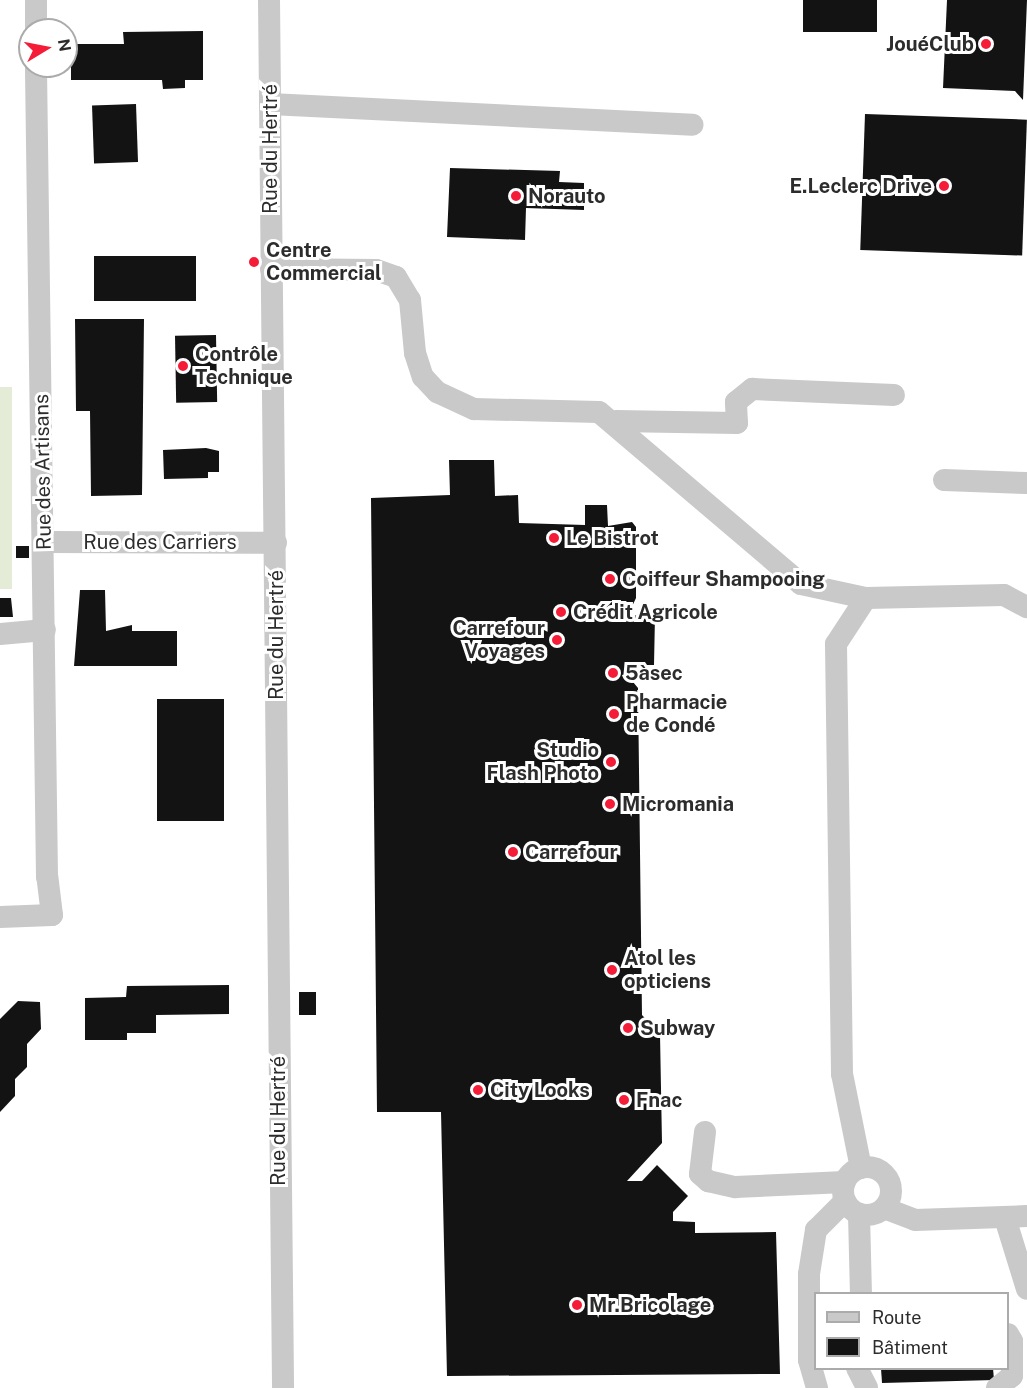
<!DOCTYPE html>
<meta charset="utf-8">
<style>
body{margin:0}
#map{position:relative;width:1027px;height:1388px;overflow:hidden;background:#fff;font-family:"Public Sans",sans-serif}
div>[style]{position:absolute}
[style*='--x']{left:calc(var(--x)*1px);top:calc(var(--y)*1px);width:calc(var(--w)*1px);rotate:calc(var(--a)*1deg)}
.green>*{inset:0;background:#e4ecd8;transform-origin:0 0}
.building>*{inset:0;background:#131313;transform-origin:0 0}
.minor>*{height:22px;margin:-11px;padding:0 11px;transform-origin:11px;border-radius:11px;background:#c9c9c9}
.minor>.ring{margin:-11px;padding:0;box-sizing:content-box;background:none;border:22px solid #c9c9c9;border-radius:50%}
.dots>*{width:16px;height:16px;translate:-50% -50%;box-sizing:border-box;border:3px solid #fff;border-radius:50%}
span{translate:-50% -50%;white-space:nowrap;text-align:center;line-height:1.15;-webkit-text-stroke:6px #fff;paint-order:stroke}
.poi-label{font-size:20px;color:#2c2c2c;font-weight:700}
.right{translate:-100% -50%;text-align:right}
.left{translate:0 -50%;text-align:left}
.street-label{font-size:20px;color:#2c2c2c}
.legend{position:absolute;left:814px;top:1292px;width:195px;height:78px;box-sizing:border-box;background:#fff;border:2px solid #ababab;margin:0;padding:8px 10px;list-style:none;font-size:18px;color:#2c2c2c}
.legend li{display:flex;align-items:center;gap:12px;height:30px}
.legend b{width:30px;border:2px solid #ababab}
.north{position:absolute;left:18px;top:18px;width:60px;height:60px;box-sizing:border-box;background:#fff;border:2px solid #ababab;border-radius:50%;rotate:80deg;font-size:16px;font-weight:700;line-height:24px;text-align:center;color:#2c2c2c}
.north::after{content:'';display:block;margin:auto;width:21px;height:27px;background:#f51c38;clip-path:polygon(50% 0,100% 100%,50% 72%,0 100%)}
</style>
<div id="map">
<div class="green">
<div style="left:0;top:387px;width:12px;height:202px"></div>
</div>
<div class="building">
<div style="left:803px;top:0;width:74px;height:32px"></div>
<div style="clip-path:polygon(947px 0,1027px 0,1023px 100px,1015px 91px,943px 88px)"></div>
<div style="clip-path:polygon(203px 31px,203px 80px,185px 80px,185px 88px,163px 89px,162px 80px,71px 80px,71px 44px,124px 44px,123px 32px)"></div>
<div style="left:136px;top:104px;width:58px;height:44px;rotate:88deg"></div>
<div style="left:865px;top:114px;width:162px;height:136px;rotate:2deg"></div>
<div style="clip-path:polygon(450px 168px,560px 171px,559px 182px,584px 183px,584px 210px,526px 208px,525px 240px,447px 237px)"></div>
<div style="left:196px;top:256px;width:45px;height:102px;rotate:90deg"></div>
<div style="clip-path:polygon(75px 319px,144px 319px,142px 495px,91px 496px,90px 411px,76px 411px)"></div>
<div style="left:216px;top:335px;width:67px;height:41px;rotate:89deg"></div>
<div style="clip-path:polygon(206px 448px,219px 451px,219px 472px,208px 472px,208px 478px,164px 479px,163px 450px)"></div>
<div style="clip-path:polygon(449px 460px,494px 460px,495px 496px,518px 495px,519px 523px,585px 525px,585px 505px,607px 505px,608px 526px,632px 522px,636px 527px,636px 598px,628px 615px,655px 616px,654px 665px,628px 665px,628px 676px,638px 688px,642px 1015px,660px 1034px,662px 1143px,627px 1181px,642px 1181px,657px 1165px,688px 1196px,673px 1212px,673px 1221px,695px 1222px,695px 1233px,776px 1232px,780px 1374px,447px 1376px,441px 1112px,377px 1112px,371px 498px,450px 495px)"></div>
<div style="left:16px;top:546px;width:13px;height:12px"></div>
<div style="clip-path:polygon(80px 590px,105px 590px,106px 631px,132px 625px,132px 631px,177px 631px,177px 666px,74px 666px)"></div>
<div style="clip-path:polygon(0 598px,11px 598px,13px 617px,0 617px)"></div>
<div style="left:157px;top:699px;width:67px;height:122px"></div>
<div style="clip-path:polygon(229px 985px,229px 1014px,156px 1015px,156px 1033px,127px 1033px,127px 1040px,85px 1040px,85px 998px,126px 997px,127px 986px)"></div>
<div style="left:299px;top:992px;width:17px;height:23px"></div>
<div style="clip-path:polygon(18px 1001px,40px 1002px,41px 1029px,27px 1044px,27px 1067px,15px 1079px,15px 1096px,0 1112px,0 1019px)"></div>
<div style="clip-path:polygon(881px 1368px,993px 1368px,994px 1380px,882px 1383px)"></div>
</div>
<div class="minor">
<div style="--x:36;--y:0;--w:30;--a:90"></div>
<div style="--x:269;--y:0;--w:1388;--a:89.42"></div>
<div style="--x:270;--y:104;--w:423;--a:2.8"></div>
<div style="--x:271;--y:269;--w:105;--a:0.5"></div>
<div style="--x:376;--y:270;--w:21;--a:19"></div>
<div style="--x:396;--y:277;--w:27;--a:59"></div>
<div style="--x:410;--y:300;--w:53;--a:84.6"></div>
<div style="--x:415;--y:353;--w:25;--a:72"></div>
<div style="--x:423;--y:377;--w:21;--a:47"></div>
<div style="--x:437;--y:392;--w:41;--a:24.7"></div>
<div style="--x:474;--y:409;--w:125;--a:1.4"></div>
<div style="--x:599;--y:412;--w:265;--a:40.4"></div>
<div style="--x:801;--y:584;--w:66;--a:12.2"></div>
<div style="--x:866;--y:598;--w:138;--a:-1.2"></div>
<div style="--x:1004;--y:595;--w:26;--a:28"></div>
<div style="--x:616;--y:421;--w:121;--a:0.9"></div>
<div style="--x:737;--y:423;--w:21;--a:-93"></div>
<div style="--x:736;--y:402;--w:21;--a:-39"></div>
<div style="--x:752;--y:389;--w:142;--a:2.4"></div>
<div style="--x:944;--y:480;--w:83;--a:2.1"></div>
<div style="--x:45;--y:542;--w:231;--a:0.2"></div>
<div style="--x:0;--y:634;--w:45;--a:-5.1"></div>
<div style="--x:0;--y:917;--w:52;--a:-2.2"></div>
<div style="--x:52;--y:915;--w:38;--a:-97"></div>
<div style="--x:47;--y:877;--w:811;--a:-90.78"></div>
<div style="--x:705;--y:1132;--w:42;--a:96.8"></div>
<div style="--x:700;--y:1174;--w:11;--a:41"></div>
<div style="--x:708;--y:1181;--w:28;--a:13"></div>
<div style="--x:735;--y:1187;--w:110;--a:-2.6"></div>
<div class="ring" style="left:843px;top:1167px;width:26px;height:26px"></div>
<div style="--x:861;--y:1168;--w:96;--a:-101.4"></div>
<div style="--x:842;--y:1074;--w:430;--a:-90.8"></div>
<div style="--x:836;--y:644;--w:55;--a:-56.9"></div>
<div style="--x:884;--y:1208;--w:33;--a:21"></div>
<div style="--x:915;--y:1220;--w:112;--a:-2"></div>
<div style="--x:859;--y:1214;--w:80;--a:88.6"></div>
<div style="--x:1005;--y:1218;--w:74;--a:72.8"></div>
<div style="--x:857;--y:1368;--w:22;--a:63"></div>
<div style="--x:817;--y:1388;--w:29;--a:-106"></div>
<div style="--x:809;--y:1360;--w:86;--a:-90"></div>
<div style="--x:809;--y:1274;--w:45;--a:-81"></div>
<div style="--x:816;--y:1230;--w:41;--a:-45"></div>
<div style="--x:997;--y:1388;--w:19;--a:-39"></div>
<div style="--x:1012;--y:1376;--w:35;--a:-90"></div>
<div style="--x:1012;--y:1341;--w:8;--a:-120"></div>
</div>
<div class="dots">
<div style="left:986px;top:44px;background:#f51c38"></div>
<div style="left:944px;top:186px;background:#f51c38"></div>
<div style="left:516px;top:196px;background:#f51c38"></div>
<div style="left:254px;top:262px;background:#f51c38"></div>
<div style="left:183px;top:366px;background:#f51c38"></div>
<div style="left:554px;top:538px;background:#f51c38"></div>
<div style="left:610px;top:579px;background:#f51c38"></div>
<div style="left:561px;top:612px;background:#f51c38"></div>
<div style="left:557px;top:640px;background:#f51c38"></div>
<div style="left:613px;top:673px;background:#f51c38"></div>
<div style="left:614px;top:714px;background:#f51c38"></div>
<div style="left:611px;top:762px;background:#f51c38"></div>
<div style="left:610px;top:804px;background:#f51c38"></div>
<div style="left:513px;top:852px;background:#f51c38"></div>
<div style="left:612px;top:970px;background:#f51c38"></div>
<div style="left:628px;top:1028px;background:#f51c38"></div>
<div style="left:478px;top:1090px;background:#f51c38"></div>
<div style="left:624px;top:1100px;background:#f51c38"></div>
<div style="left:577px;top:1305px;background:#f51c38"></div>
</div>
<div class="poi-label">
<span class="right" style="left:974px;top:44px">JouéClub</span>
<span class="right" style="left:932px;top:186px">E.Leclerc Drive</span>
<span class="left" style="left:528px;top:196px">Norauto</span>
<span class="left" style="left:266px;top:262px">Centre<br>Commercial</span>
<span class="left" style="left:195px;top:366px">Contrôle<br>Technique</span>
<span class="left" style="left:566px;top:538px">Le Bistrot</span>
<span class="left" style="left:622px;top:579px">Coiffeur Shampooing</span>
<span class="left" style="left:573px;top:612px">Crédit Agricole</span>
<span class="right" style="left:545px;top:640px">Carrefour<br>Voyages</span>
<span class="left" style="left:625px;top:673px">5àsec</span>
<span class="left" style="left:626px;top:714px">Pharmacie<br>de Condé</span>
<span class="right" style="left:599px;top:762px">Studio<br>Flash Photo</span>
<span class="left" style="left:622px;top:804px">Micromania</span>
<span class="left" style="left:525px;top:852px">Carrefour</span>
<span class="left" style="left:624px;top:970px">Atol les<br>opticiens</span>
<span class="left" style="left:640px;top:1028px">Subway</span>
<span class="left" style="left:490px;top:1090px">City Looks</span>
<span class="left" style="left:636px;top:1100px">Fnac</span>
<span class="left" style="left:589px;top:1305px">Mr.Bricolage</span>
</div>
<div class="street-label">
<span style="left:270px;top:149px;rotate:-90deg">Rue du Hertré</span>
<span style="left:43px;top:472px;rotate:-91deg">Rue des Artisans</span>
<span style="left:160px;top:542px">Rue des Carriers</span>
<span style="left:276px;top:635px;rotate:-90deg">Rue du Hertré</span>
<span style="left:278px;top:1121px;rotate:-90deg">Rue du Hertré</span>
</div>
<ul class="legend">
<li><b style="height:8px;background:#c9c9c9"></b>Route</li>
<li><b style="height:16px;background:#131313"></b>Bâtiment</li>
</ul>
<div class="north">N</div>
</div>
